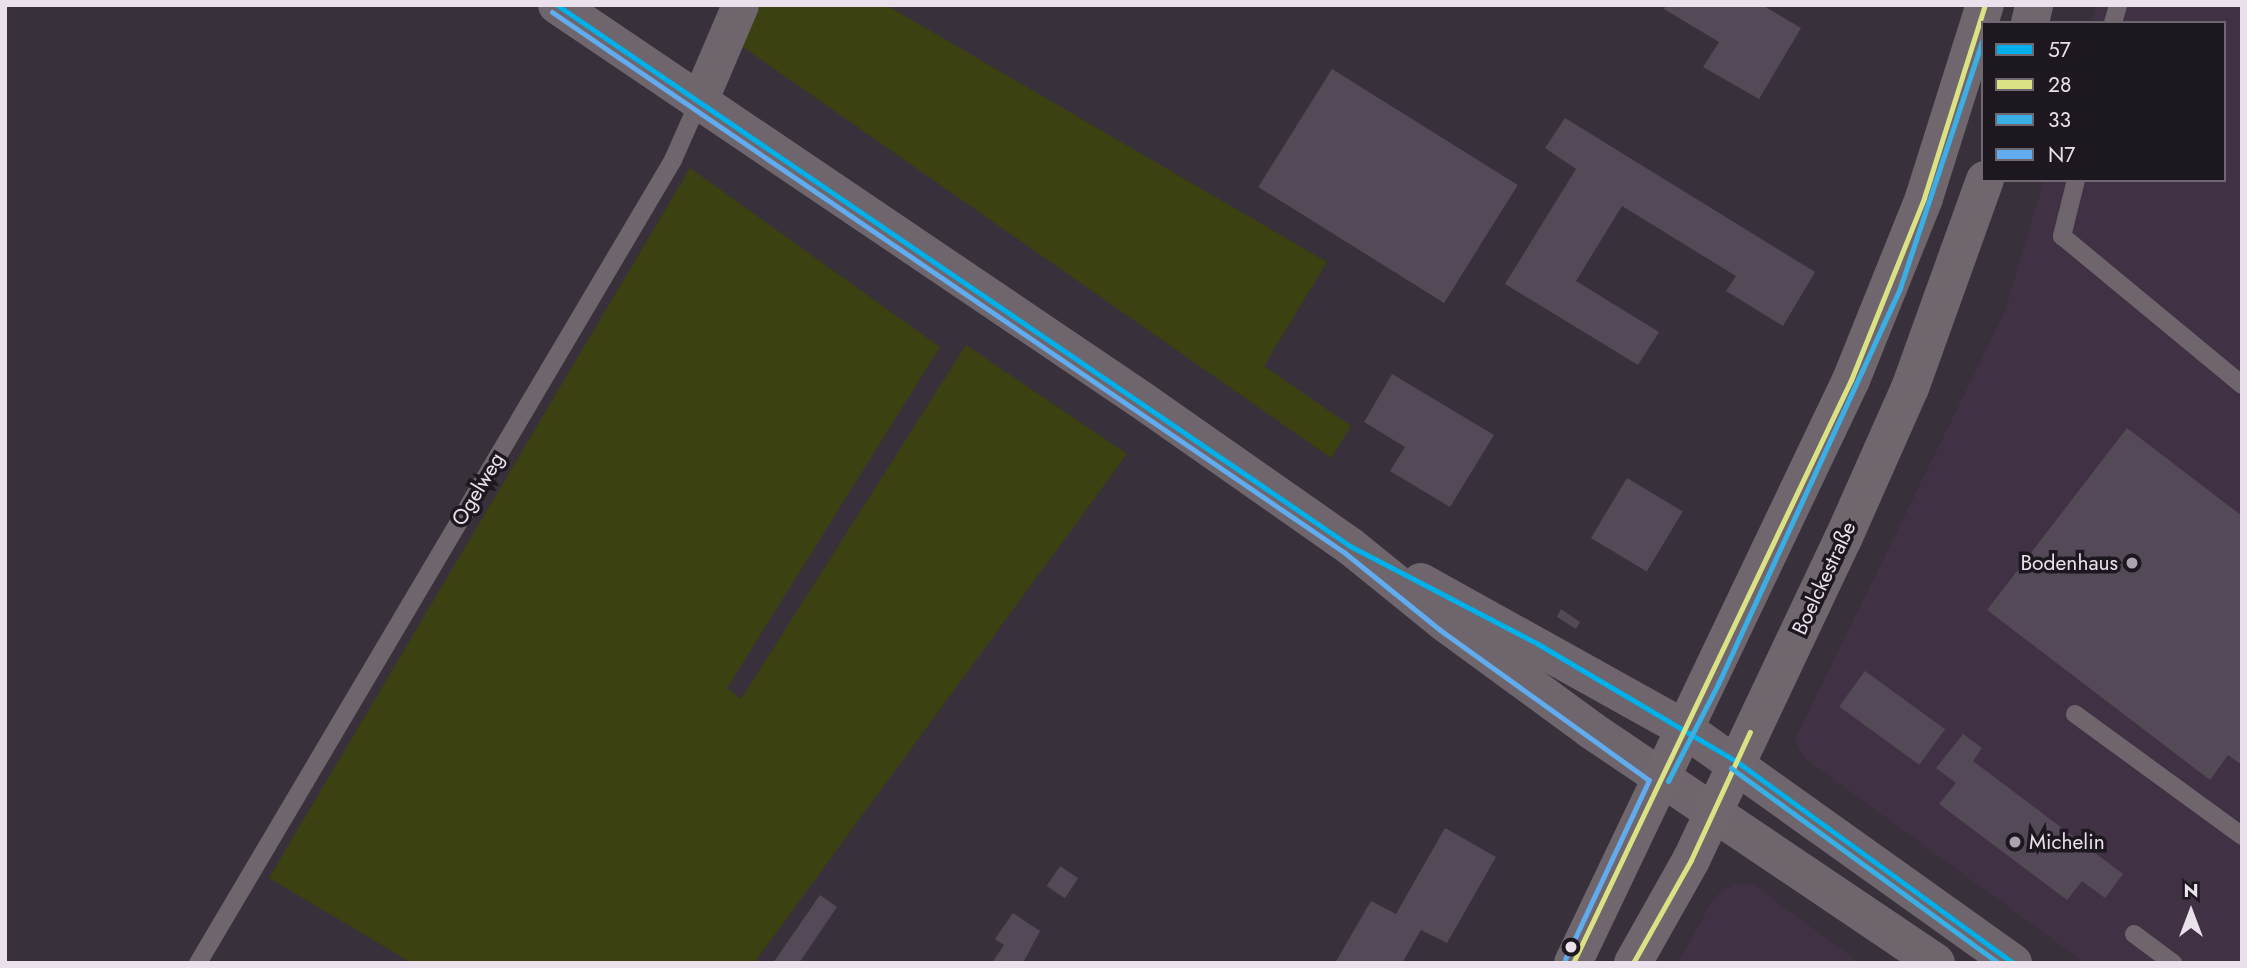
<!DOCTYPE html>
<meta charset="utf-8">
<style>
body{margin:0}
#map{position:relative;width:2247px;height:968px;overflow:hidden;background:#38303a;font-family:Jost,sans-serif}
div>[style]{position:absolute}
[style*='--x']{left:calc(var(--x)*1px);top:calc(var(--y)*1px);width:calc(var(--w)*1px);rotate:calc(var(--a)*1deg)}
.built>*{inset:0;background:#413145}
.green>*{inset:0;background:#3b4110}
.building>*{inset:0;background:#544a57;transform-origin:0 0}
.service>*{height:18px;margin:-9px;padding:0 9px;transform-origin:9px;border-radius:9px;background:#6e666c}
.minor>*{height:37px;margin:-18.5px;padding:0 18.5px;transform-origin:18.5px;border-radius:18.5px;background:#6e666c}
.tertiary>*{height:38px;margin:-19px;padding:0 19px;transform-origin:19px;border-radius:19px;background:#6e666c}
.primary>*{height:38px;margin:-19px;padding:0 19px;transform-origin:19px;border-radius:19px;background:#70666e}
.bus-1>*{height:5px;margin:-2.5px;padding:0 2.5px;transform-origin:2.5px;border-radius:2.5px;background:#00b0eb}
.bus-2>*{height:5px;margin:-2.5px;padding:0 2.5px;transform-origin:2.5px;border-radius:2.5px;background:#dbe283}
.bus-3>*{height:5px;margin:-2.5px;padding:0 2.5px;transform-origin:2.5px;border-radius:2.5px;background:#3aafe5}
.bus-4>*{height:5px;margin:-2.5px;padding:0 2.5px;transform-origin:2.5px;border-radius:2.5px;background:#60acee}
.dots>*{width:19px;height:19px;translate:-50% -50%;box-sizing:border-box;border:4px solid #1d171f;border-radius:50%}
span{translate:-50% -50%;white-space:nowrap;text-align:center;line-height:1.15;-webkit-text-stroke:7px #1d171f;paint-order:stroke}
.street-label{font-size:21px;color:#eae1ec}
.poi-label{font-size:21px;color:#eae1ec}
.right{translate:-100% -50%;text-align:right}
.left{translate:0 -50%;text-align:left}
.frame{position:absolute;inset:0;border:7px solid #eae1ec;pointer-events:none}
.legend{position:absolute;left:1981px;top:21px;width:245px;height:161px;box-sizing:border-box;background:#1d171f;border:2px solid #6f6871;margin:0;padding:9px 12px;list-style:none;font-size:21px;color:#eae1ec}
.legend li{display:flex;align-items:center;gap:14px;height:35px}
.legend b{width:35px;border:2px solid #6f6871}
.north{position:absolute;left:2156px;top:877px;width:70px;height:70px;-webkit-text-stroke:5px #1d171f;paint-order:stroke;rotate:0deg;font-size:19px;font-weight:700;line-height:28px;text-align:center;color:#eae1ec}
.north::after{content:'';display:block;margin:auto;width:24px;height:32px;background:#eae1ec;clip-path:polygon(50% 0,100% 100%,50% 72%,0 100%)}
</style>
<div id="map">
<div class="built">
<div style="clip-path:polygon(2096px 5px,2242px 5px,2242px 963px,2085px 963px,1803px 757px,1795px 739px,2005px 311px,2044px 180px,2224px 180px,2224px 23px,2091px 23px)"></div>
<div style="clip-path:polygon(1745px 883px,1755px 886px,1860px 963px,1678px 963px,1714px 897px,1734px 884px)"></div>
</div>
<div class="green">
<div style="clip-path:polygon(750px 5px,886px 5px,1327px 262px,1264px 366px,1351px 426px,1331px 458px,736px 42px)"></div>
<div style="clip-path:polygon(690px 168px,940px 347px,727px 688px,741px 699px,966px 345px,1127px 454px,754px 963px,412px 963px,269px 878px)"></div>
</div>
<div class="building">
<div style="clip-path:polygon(1666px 5px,1762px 5px,1801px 28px,1759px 99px,1703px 67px,1719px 42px,1664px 9px)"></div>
<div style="left:1332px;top:69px;width:219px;height:139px;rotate:32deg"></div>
<div style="clip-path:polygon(1565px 118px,1815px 272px,1783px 326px,1726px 291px,1736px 276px,1622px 206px,1576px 281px,1659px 332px,1638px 365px,1505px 284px,1576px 169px,1545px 148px)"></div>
<div style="clip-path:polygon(1392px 374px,1494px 435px,1450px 507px,1390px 471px,1405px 447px,1364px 422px)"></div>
<div style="clip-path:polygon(2127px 428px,2242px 516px,2242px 765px,2228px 755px,2210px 780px,1987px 610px)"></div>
<div style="left:1627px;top:478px;width:65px;height:70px;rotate:31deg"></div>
<div style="clip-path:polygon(1561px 609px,1580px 622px,1576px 629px,1557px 617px)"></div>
<div style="left:1865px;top:671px;width:99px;height:44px;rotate:36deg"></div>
<div style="clip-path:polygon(1963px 734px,1982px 748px,1973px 761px,2123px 874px,2105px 898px,2082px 881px,2067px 900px,1939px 804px,1956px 783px,1936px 768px)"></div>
<div style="clip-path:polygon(1445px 828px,1496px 857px,1447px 943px,1421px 930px,1402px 963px,1335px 963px,1371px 901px,1396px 914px)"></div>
<div style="left:1060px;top:866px;width:22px;height:24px;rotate:34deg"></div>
<div style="clip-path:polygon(820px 895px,837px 907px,799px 963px,773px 963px)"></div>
<div style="clip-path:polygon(1013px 913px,1040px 931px,1023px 963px,992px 963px,1004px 945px,995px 939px)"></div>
</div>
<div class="service">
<div style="--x:2113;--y:23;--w:19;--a:-74"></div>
<div style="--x:2076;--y:180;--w:58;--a:104"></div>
<div style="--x:2062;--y:236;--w:234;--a:39.6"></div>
<div style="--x:2075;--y:714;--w:207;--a:36.1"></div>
<div style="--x:2134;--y:934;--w:49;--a:36.6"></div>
<div style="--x:198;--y:963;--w:933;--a:-59.39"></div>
<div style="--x:673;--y:160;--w:64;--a:-66.2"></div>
</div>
<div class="minor">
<div style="--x:699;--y:101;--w:104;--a:-66.9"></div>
</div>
<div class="tertiary">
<div style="--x:557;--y:5;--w:704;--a:34.05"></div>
<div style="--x:1140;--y:399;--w:256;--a:35"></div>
<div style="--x:1350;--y:546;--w:122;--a:39"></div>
<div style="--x:1445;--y:623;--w:181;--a:36.2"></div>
<div style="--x:1591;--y:730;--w:416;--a:34"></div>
<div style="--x:1421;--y:582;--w:302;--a:29.1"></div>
<div style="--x:1685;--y:729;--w:403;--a:35.5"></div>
</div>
<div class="primary">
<div style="--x:2030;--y:23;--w:18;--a:-77"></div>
<div style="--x:1573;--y:963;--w:646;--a:-64.51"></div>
<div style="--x:1851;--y:380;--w:196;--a:-68.1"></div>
<div style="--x:1924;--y:198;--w:202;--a:-72.5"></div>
<div style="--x:1633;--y:963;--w:118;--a:-60.6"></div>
<div style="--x:1691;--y:860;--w:355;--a:-64.7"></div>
<div style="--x:1843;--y:539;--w:165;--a:-66.1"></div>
<div style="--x:1910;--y:388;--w:221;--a:-70.2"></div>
</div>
<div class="bus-1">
<div style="--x:557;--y:5;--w:960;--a:34.3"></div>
<div style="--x:1350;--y:546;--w:212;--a:27.5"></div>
<div style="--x:1538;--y:644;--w:230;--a:30.6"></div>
<div style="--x:1736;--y:761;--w:343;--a:36.1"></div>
</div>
<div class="bus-2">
<div style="--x:1573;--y:963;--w:646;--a:-64.51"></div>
<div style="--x:1851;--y:380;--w:196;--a:-68.1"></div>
<div style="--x:1924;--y:198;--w:202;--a:-72.5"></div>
<div style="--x:1633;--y:963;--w:118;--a:-60.6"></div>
<div style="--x:1691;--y:860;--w:141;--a:-65.3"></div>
</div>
<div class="bus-3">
<div style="--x:1731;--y:768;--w:331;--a:36.1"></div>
<div style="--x:1668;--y:781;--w:109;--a:-62.7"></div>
<div style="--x:1718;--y:684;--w:436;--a:-65.3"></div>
<div style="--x:1900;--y:288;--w:262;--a:-71.6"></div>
</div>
<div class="bus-4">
<div style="--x:552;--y:12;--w:960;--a:34.3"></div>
<div style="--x:1345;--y:553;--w:122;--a:39"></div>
<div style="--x:1440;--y:630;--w:257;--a:35.7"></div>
<div style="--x:1649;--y:780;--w:198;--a:115.1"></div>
</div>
<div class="dots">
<div style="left:2132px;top:563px;background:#aca3ae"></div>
<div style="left:2015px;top:842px;background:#aca3ae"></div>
<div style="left:1571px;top:947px;background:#eae1ec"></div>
</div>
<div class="street-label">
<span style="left:478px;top:489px;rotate:-59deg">Ogelweg</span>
<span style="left:1824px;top:578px;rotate:-65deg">Boelckestraße</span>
</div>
<div class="poi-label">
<span class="right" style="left:2118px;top:563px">Bodenhaus</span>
<span class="left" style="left:2029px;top:842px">Michelin</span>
</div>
<div class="frame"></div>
<ul class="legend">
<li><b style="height:9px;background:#00b0eb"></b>57</li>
<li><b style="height:9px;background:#dbe283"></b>28</li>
<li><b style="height:9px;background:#3aafe5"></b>33</li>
<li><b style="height:9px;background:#60acee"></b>N7</li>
</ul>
<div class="north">N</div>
</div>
